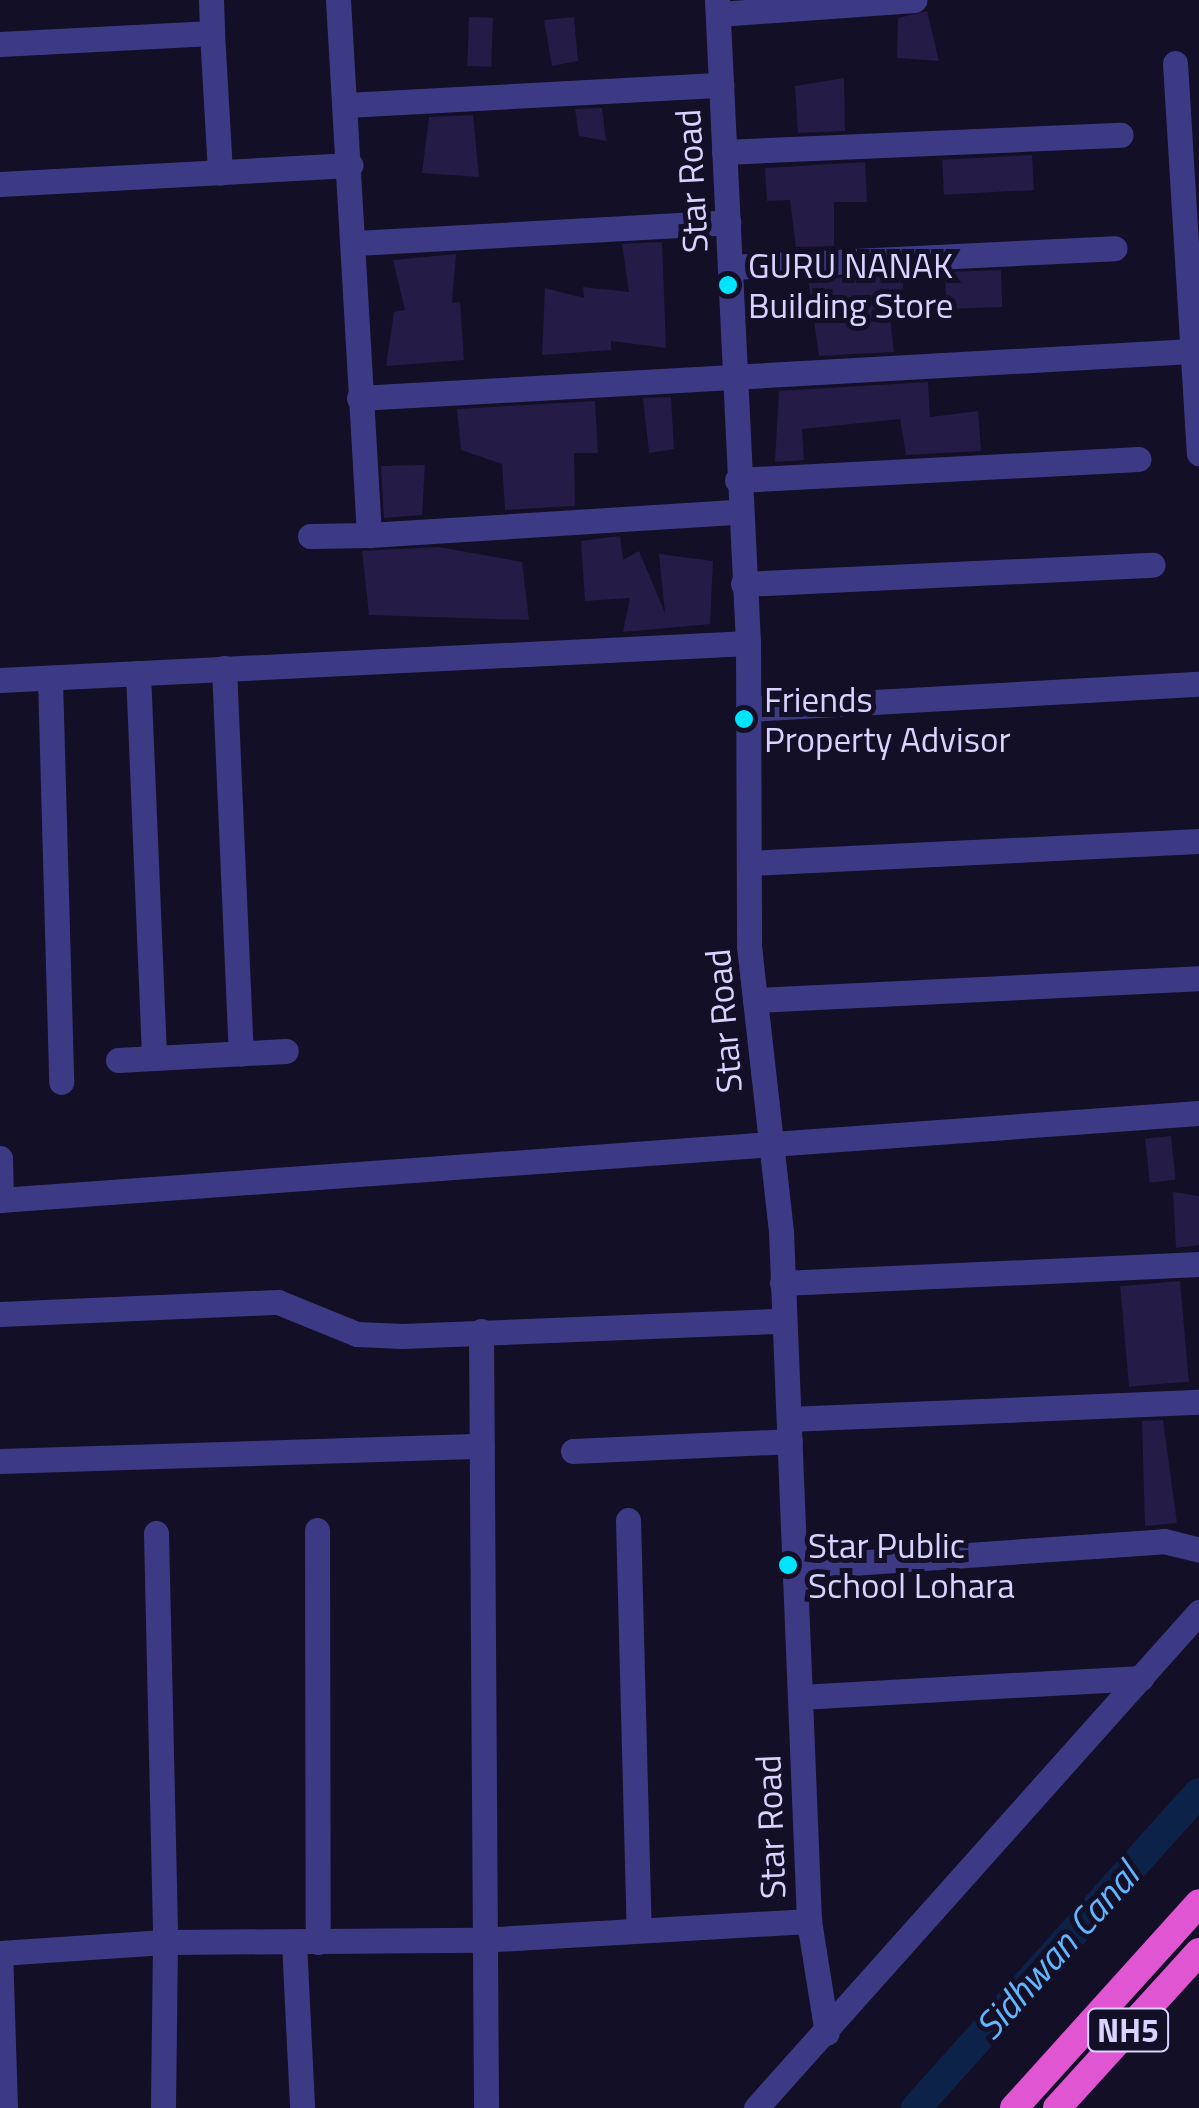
<!DOCTYPE html>
<style>
body{margin:0}
#map{position:relative;width:1199px;height:2108px;overflow:hidden;background:#130f26;font-family:"Titillium Web",sans-serif}
div>[style]{position:absolute}
[style*='--x']{left:calc(var(--x)*1px);top:calc(var(--y)*1px);width:calc(var(--w)*1px);rotate:calc(var(--a)*1deg)}
.canal>*{height:30px;margin:-15px;padding:0 15px;transform-origin:15px;border-radius:15px;background:#0c2248}
.building>*{inset:0;background:#241b47;transform-origin:0 0}
.minor>*{height:25px;margin:-12.5px;padding:0 12.5px;transform-origin:12.5px;border-radius:12.5px;background:#3d3a85}
.tertiary>*{height:25px;margin:-12.5px;padding:0 12.5px;transform-origin:12.5px;border-radius:12.5px;background:#3d3a85}
.trunk>*{height:28px;margin:-14px;padding:0 14px;transform-origin:14px;border-radius:14px;background:#e055d1}
.dots>*{width:28px;height:28px;translate:-50% -50%;box-sizing:border-box;border:5px solid #130f26;border-radius:50%}
span{translate:-50% -50%;white-space:nowrap;text-align:center;line-height:1.15;-webkit-text-stroke:10px #130f26;paint-order:stroke}
.shield-label span{padding:2px 8px;background:#130f26;border:2px solid;border-radius:8px;-webkit-text-stroke-width:0}
.shield-label{font-size:32px;color:#d9d4ff;font-weight:700}
.street-label{font-size:35px;color:#d9d4ff}
.poi-label{font-size:35px;color:#d9d4ff}
.left{translate:0 -50%;text-align:left}
.water-label{font-size:38px;color:#62b6ff;font-style:italic}
</style>
<div id="map">
<div class="canal">
<div style="--x:916;--y:2108;--w:423;--a:-48.1"></div>
</div>
<div class="building">
<div style="clip-path:polygon(927px 11px,939px 61px,897px 58px,898px 18px)"></div>
<div style="left:469px;top:17px;width:24px;height:49px;rotate:2deg"></div>
<div style="clip-path:polygon(574px 17px,578px 61px,552px 66px,544px 20px)"></div>
<div style="clip-path:polygon(844px 78px,845px 131px,798px 133px,795px 86px)"></div>
<div style="clip-path:polygon(602px 108px,606px 141px,579px 136px,575px 109px)"></div>
<div style="clip-path:polygon(473px 115px,479px 177px,422px 173px,429px 117px)"></div>
<div style="left:1032px;top:155px;width:35px;height:90px;rotate:87deg"></div>
<div style="clip-path:polygon(865px 162px,867px 202px,834px 202px,834px 246px,796px 247px,790px 200px,767px 201px,765px 168px)"></div>
<div style="clip-path:polygon(662px 242px,666px 348px,611px 341px,611px 350px,542px 355px,545px 288px,584px 298px,583px 287px,629px 292px,622px 244px)"></div>
<div style="clip-path:polygon(456px 254px,452px 303px,460px 302px,464px 360px,386px 366px,394px 312px,405px 310px,393px 260px)"></div>
<div style="left:1001px;top:270px;width:37px;height:56px;rotate:88deg"></div>
<div style="clip-path:polygon(903px 275px,903px 307px,889px 310px,894px 352px,819px 356px,808px 279px)"></div>
<div style="clip-path:polygon(928px 382px,930px 417px,978px 411px,981px 451px,906px 455px,900px 419px,802px 429px,804px 460px,775px 462px,779px 391px)"></div>
<div style="clip-path:polygon(671px 397px,674px 449px,649px 453px,643px 398px)"></div>
<div style="clip-path:polygon(595px 401px,598px 453px,574px 453px,575px 506px,505px 510px,502px 464px,461px 450px,457px 409px)"></div>
<div style="clip-path:polygon(425px 465px,422px 515px,384px 518px,381px 466px)"></div>
<div style="clip-path:polygon(620px 536px,623px 560px,639px 551px,665px 613px,659px 554px,713px 561px,710px 624px,623px 632px,630px 598px,585px 601px,581px 541px)"></div>
<div style="clip-path:polygon(439px 547px,522px 562px,529px 620px,369px 615px,362px 551px)"></div>
<div style="left:1171px;top:1136px;width:44px;height:26px;rotate:84deg"></div>
<div style="clip-path:polygon(1173px 1192px,1199px 1196px,1199px 1245px,1176px 1248px)"></div>
<div style="left:1180px;top:1281px;width:101px;height:60px;rotate:85deg"></div>
<div style="clip-path:polygon(1163px 1420px,1177px 1523px,1145px 1526px,1142px 1421px)"></div>
</div>
<div class="minor">
<div style="--x:211;--y:0;--w:33;--a:88"></div>
<div style="--x:338;--y:0;--w:536;--a:86.68"></div>
<div style="--x:369;--y:535;--w:369;--a:-3.6"></div>
<div style="--x:718;--y:14;--w:197;--a:-4.1"></div>
<div style="--x:0;--y:44;--w:212;--a:-3"></div>
<div style="--x:212;--y:33;--w:140;--a:86.7"></div>
<div style="--x:1175;--y:63;--w:391;--a:86.5"></div>
<div style="--x:346;--y:105;--w:376;--a:-3.1"></div>
<div style="--x:724;--y:152;--w:397;--a:-2.5"></div>
<div style="--x:0;--y:184;--w:351;--a:-3.1"></div>
<div style="--x:356;--y:243;--w:373;--a:-3.2"></div>
<div style="--x:730;--y:267;--w:385;--a:-2.8"></div>
<div style="--x:359;--y:398;--w:834;--a:-3.23"></div>
<div style="--x:737;--y:480;--w:402;--a:-3"></div>
<div style="--x:310;--y:536;--w:59;--a:-1"></div>
<div style="--x:743;--y:584;--w:410;--a:-2.7"></div>
<div style="--x:224;--y:668;--w:386;--a:87.5"></div>
<div style="--x:138;--y:673;--w:385;--a:87.6"></div>
<div style="--x:50;--y:679;--w:403;--a:88.4"></div>
<div style="--x:0;--y:680;--w:749;--a:-2.83"></div>
<div style="--x:748;--y:709;--w:452;--a:-3.2"></div>
<div style="--x:749;--y:863;--w:451;--a:-2.8"></div>
<div style="--x:755;--y:1000;--w:445;--a:-2.8"></div>
<div style="--x:118;--y:1060;--w:168;--a:-3.1"></div>
<div style="--x:0;--y:1158;--w:42;--a:88.6"></div>
<div style="--x:0;--y:1200;--w:1202;--a:-4.15"></div>
<div style="--x:782;--y:1283;--w:417;--a:-2.6"></div>
<div style="--x:0;--y:1314;--w:278;--a:-2.5"></div>
<div style="--x:278;--y:1302;--w:85;--a:22.1"></div>
<div style="--x:357;--y:1334;--w:45;--a:2.5"></div>
<div style="--x:402;--y:1336;--w:381;--a:-2.3"></div>
<div style="--x:481;--y:1331;--w:777;--a:89.63"></div>
<div style="--x:789;--y:1419;--w:410;--a:-2.4"></div>
<div style="--x:573;--y:1451;--w:217;--a:-2.6"></div>
<div style="--x:0;--y:1461;--w:482;--a:-1.8"></div>
<div style="--x:628;--y:1520;--w:407;--a:88.5"></div>
<div style="--x:317;--y:1530;--w:412;--a:89.9"></div>
<div style="--x:156;--y:1533;--w:409;--a:88.7"></div>
<div style="--x:165;--y:1942;--w:314;--a:-0.4"></div>
<div style="--x:479;--y:1940;--w:331;--a:-3.3"></div>
<div style="--x:795;--y:1567;--w:370;--a:-4"></div>
<div style="--x:1164;--y:1541;--w:36;--a:14"></div>
<div style="--x:800;--y:1697;--w:342;--a:-3.2"></div>
<div style="--x:294;--y:1942;--w:166;--a:87.2"></div>
<div style="--x:5;--y:2108;--w:155;--a:-91.8"></div>
<div style="--x:0;--y:1953;--w:165;--a:-3.8"></div>
<div style="--x:165;--y:1942;--w:166;--a:90.7"></div>
</div>
<div class="tertiary">
<div style="--x:717;--y:0;--w:644;--a:87.24"></div>
<div style="--x:748;--y:643;--w:303;--a:89.8"></div>
<div style="--x:749;--y:946;--w:288;--a:83.6"></div>
<div style="--x:781;--y:1232;--w:690;--a:87.67"></div>
<div style="--x:809;--y:1921;--w:113;--a:80.9"></div>
<div style="--x:756;--y:2108;--w:665;--a:-48.23"></div>
</div>
<div class="trunk">
<div style="--x:1014;--y:2108;--w:276;--a:-47.9"></div>
<div style="--x:1057;--y:2108;--w:211;--a:-47.7"></div>
</div>
<div class="dots">
<div style="left:728px;top:285px;background:#00e5ff"></div>
<div style="left:744px;top:719px;background:#00e5ff"></div>
<div style="left:788px;top:1565px;background:#00e5ff"></div>
</div>
<div class="shield-label">
<span style="left:1128px;top:2030px">NH5</span>
</div>
<div class="street-label">
<span style="left:691px;top:181px;rotate:-93deg">Star Road</span>
<span style="left:723px;top:1021px;rotate:-95deg">Star Road</span>
<span style="left:770px;top:1827px;rotate:-92deg">Star Road</span>
</div>
<div class="poi-label">
<span class="left" style="left:748px;top:285px">GURU NANAK<br>Building Store</span>
<span class="left" style="left:764px;top:719px">Friends<br>Property Advisor</span>
<span class="left" style="left:808px;top:1565px">Star Public<br>School Lohara</span>
</div>
<div class="water-label">
<span style="left:1057px;top:1951px;rotate:-48deg">Sidhwan Canal</span>
</div>
</div>
